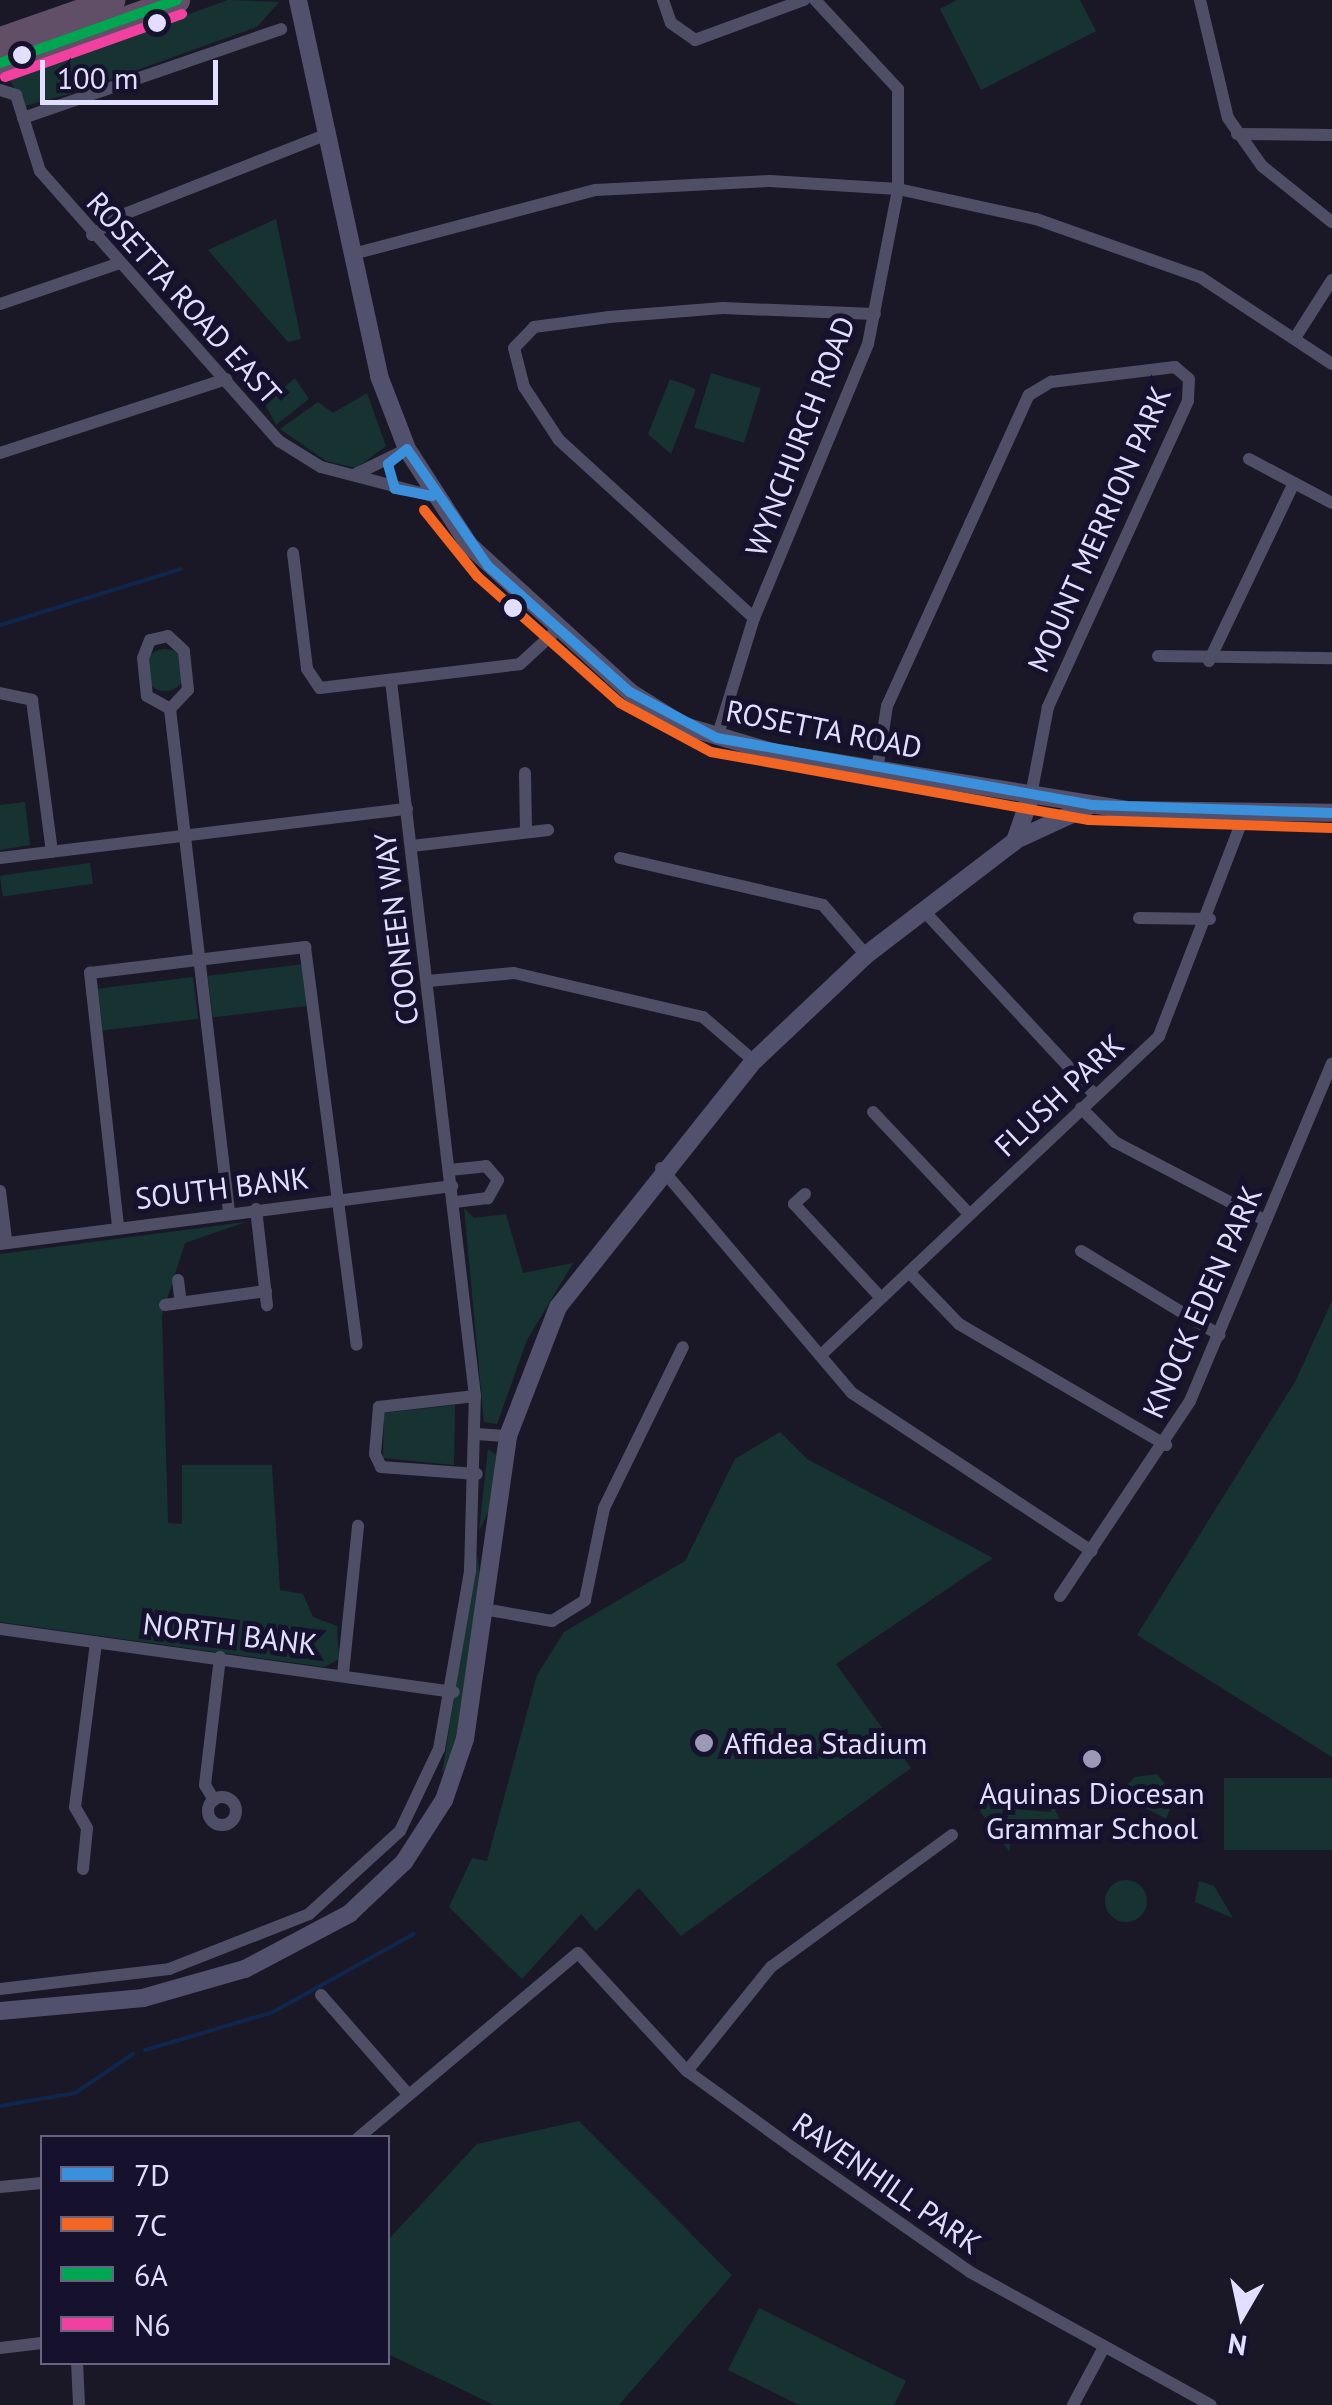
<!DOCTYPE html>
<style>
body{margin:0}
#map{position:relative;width:1332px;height:2405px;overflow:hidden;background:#1a1827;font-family:"PT Sans",sans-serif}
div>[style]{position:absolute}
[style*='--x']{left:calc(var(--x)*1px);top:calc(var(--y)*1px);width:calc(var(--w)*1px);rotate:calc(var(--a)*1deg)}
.green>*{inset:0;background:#163332;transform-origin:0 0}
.round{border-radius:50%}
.stream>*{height:4px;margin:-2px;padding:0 2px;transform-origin:2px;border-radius:2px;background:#0f274c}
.street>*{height:12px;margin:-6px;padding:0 6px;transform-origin:6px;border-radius:6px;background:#4e4e67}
.street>.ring{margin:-6px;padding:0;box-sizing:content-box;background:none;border:12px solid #4e4e67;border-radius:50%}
.secondary>*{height:18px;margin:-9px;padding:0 9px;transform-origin:9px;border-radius:9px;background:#51516d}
.highway>*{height:25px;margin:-12.5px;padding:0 12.5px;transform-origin:12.5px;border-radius:12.5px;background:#604f67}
.bus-1>*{height:10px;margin:-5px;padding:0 5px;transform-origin:5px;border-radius:5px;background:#3a90db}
.bus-2>*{height:10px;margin:-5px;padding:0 5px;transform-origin:5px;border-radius:5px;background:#f26522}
.bus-3>*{height:10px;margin:-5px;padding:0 5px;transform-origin:5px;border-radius:5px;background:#00a651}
.bus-4>*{height:10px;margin:-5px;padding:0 5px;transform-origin:5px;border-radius:5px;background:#f240a1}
.dots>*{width:28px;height:28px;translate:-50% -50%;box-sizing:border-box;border:5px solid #16122d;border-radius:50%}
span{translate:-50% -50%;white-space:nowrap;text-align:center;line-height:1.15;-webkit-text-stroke:10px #16122d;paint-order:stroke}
.street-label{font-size:30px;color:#e1deff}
.poi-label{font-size:30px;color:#e1deff}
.left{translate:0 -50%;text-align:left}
.legend{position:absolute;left:40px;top:2135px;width:350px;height:230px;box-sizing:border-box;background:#16122d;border:2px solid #676481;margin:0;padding:12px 18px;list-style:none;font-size:30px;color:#e1deff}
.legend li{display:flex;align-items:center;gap:20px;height:50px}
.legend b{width:50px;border:2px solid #676481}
.north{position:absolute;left:1192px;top:2265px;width:100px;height:100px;-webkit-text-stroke:8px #16122d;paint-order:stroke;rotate:189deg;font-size:28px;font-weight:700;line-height:40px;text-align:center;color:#e1deff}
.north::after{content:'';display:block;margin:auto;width:35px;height:45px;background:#e1deff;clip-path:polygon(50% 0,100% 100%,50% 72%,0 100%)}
.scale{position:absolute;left:40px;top:60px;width:178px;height:45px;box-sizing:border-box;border:5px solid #e1deff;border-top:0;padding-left:12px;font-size:30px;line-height:35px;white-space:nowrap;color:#e1deff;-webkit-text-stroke:8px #16122d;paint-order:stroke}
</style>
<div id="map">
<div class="green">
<div style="clip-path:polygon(228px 0,279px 2px,257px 27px,76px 92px,25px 106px,9px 79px)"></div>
<div style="clip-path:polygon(957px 0,1080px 0,1096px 31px,981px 90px,940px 9px)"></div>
<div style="clip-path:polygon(276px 219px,301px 339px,288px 342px,208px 250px)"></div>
<div style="left:711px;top:373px;width:52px;height:57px;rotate:17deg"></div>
<div style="clip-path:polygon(295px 378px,309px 399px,276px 425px,265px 404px)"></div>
<div style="clip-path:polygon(670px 379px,696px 389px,671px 454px,648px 434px)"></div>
<div style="clip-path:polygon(367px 393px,386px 446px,356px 468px,326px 461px,280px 429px,318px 402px,333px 413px)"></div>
<div class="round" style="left:144px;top:649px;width:42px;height:42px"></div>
<div style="clip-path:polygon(25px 802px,30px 845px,0 850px,0 805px)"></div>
<div style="left:90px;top:863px;width:21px;height:91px;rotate:82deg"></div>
<div style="left:304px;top:964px;width:42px;height:97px;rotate:83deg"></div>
<div style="left:193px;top:977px;width:42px;height:96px;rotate:83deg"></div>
<div style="clip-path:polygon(464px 1208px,474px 1218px,506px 1214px,523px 1273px,573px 1263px,527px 1340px,497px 1424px,484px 1422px)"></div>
<div style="clip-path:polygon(246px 1222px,185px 1243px,162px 1315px,168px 1523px,182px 1524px,182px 1465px,272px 1465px,280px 1590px,303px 1594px,313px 1617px,337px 1626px,339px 1659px,325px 1667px,0 1622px,0 1254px)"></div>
<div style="clip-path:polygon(1332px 1301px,1332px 1757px,1137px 1635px,1295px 1382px)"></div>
<div style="clip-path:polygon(455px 1405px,454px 1465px,383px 1458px,384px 1413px)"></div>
<div style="clip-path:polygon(780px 1432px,807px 1459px,993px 1558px,836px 1664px,911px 1768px,681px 1936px,639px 1888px,596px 1931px,581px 1914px,522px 1979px,449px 1907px,472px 1858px,487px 1861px,537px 1675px,564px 1632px,685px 1561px,735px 1459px)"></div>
<div style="clip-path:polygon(488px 1449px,496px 1455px,492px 1504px,479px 1531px)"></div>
<div style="clip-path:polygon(477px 1554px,483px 1598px,454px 1753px,442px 1774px)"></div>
<div style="clip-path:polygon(1157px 1774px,1175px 1796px,1166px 1819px,1119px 1793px,1135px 1777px)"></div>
<div style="left:1332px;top:1778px;width:72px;height:108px;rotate:90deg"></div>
<div style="clip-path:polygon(989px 1798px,990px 1807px,1051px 1812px,1052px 1803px,1060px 1820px,1011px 1841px,1009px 1851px,980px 1811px)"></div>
<div class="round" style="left:1105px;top:1880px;width:42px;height:42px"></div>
<div style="clip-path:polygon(1199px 1881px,1214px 1886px,1233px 1918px,1195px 1902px)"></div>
<div style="clip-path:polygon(579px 2121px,732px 2275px,619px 2405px,494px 2405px,388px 2354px,388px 2240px,477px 2144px)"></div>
<div style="clip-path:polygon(759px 2308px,906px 2381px,894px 2405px,799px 2405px,728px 2370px)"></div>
</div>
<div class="stream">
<div style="--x:0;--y:625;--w:189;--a:-17.2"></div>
<div style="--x:145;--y:2050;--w:134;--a:-16.5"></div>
<div style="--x:273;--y:2012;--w:161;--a:-29"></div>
<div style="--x:0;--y:2106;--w:76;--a:-9.8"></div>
<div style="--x:75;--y:2093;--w:70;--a:-33.9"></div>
</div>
<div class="street">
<div style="--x:663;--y:0;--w:24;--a:71"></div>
<div style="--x:671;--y:23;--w:29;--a:35"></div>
<div style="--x:695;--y:40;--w:116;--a:-20.2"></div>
<div style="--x:1200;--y:0;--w:121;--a:76.7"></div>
<div style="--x:1228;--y:118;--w:59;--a:54.7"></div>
<div style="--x:1262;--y:166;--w:90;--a:38.7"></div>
<div style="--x:0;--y:90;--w:17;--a:17"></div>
<div style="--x:16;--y:95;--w:80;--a:72.5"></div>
<div style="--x:40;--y:171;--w:361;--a:48.5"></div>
<div style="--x:279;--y:441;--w:49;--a:31.8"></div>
<div style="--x:321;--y:467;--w:115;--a:14.6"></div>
<div style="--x:23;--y:118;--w:273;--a:-19"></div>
<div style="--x:1237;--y:134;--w:95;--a:0.6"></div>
<div style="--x:92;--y:235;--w:36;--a:-34"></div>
<div style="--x:122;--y:215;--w:221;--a:-21.5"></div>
<div style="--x:353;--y:254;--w:251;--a:-14.8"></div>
<div style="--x:596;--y:190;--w:174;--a:-3"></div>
<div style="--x:770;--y:181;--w:128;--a:3.6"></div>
<div style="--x:898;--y:189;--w:141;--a:12.3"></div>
<div style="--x:1036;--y:219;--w:174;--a:19.5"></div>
<div style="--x:1200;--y:277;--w:158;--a:33.4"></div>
<div style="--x:0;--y:304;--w:124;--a:-18.9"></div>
<div style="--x:1295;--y:338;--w:69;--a:-57.5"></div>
<div style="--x:0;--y:453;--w:238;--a:-18.1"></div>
<div style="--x:1249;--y:459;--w:94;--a:27.9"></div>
<div style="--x:354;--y:475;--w:59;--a:-26.1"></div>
<div style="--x:293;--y:553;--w:117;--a:83.1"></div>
<div style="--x:307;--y:669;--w:23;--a:56"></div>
<div style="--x:320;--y:688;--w:201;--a:-6.8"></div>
<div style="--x:520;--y:664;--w:53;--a:-42.7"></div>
<div style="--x:754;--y:618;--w:264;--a:-137.6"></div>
<div style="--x:559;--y:440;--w:64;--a:-123.4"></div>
<div style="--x:524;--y:387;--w:40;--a:-104.4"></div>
<div style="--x:514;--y:348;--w:29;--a:-46"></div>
<div style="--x:534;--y:327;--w:76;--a:-7.6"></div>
<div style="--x:609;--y:317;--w:114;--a:-4.5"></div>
<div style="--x:723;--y:308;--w:152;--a:2.3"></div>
<div style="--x:1158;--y:656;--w:174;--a:0.7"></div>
<div style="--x:1209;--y:661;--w:197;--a:-64.5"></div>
<div style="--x:0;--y:693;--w:33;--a:12"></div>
<div style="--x:32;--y:700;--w:153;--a:82.5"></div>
<div style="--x:170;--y:709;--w:26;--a:-47"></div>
<div style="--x:188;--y:690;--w:39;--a:-96"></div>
<div style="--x:184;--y:651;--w:22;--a:-137"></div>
<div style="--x:168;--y:636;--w:18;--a:167"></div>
<div style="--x:150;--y:640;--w:19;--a:111"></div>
<div style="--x:143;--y:658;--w:38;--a:84"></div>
<div style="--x:147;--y:696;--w:26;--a:29"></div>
<div style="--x:170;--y:709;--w:506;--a:83.31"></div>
<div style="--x:717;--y:738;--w:126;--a:-72.9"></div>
<div style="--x:754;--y:618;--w:297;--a:-67.4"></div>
<div style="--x:868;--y:344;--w:158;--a:-79"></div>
<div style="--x:898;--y:189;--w:100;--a:-90"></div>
<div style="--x:898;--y:89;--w:122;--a:-133"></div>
<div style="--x:877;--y:770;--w:65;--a:-81.1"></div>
<div style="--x:887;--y:706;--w:342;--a:-65.5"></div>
<div style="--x:1029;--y:395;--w:26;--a:-31"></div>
<div style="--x:1051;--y:382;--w:125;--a:-6.9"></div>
<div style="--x:1175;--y:367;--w:18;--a:41"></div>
<div style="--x:1189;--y:379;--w:22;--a:93"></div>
<div style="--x:1188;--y:401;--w:337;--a:114.6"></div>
<div style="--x:1048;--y:707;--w:90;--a:100.9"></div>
<div style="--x:525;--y:773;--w:59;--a:89"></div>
<div style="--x:412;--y:846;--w:137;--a:-6.7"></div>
<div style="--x:0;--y:858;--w:410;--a:-6.9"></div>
<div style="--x:620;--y:858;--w:208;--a:13"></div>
<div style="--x:823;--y:905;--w:66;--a:49.3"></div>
<div style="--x:923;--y:910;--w:253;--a:47.1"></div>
<div style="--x:1139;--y:918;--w:71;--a:0.8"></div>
<div style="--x:428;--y:981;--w:86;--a:-5.3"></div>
<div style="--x:514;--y:973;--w:194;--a:13.1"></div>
<div style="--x:703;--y:1017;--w:67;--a:40.8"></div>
<div style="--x:1081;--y:1108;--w:48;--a:45"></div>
<div style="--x:1115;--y:1142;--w:170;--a:27.6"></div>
<div style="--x:873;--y:1112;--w:140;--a:46.7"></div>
<div style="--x:661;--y:1168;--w:295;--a:49.7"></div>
<div style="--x:852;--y:1393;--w:287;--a:33.4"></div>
<div style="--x:450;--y:1170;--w:36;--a:-6"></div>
<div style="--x:486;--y:1166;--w:18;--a:49"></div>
<div style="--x:498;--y:1180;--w:21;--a:119"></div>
<div style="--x:488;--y:1198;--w:34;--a:173"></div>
<div style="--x:0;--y:1191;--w:48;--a:82.9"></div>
<div style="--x:805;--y:1194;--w:15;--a:138"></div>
<div style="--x:794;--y:1204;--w:128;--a:47.2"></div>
<div style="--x:256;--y:1209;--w:97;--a:83.5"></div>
<div style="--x:118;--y:1226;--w:255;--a:-96.3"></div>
<div style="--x:90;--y:973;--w:217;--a:-6.9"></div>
<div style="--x:305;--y:947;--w:401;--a:82.6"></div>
<div style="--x:0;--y:1244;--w:456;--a:-7.3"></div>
<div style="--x:1081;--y:1251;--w:162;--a:31.3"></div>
<div style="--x:909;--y:1272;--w:72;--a:46.1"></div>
<div style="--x:959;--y:1324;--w:240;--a:30.3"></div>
<div style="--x:178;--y:1280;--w:23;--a:83"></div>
<div style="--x:165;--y:1305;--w:102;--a:-7.9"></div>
<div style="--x:822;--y:1354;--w:463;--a:-43.3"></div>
<div style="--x:1159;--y:1036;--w:236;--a:-68.9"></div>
<div style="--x:475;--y:1396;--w:97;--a:173.5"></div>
<div style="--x:379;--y:1407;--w:47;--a:94.9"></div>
<div style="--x:375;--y:1454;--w:14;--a:65"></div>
<div style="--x:381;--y:1467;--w:96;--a:4.2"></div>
<div style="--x:477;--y:1434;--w:31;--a:4"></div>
<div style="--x:1060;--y:1596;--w:234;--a:-56.3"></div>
<div style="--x:1190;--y:1401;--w:366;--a:-67.2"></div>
<div style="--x:489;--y:1610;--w:64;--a:9.9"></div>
<div style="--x:552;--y:1621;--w:39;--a:-32"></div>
<div style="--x:585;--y:1600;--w:94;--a:-78.3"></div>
<div style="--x:604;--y:1508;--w:179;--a:-63.9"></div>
<div style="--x:0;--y:1629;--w:458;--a:7.9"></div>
<div style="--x:343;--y:1674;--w:149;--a:-84.2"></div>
<div class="ring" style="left:208px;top:1797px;width:16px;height:16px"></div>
<div style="--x:214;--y:1800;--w:17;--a:-121"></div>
<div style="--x:205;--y:1785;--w:129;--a:-83.3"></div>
<div style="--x:83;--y:1869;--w:41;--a:-84.4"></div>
<div style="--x:87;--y:1828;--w:24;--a:-120"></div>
<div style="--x:75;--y:1807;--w:166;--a:-82.7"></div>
<div style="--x:0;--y:1989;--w:170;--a:-6.7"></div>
<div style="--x:169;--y:1969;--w:150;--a:-21.4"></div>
<div style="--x:309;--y:1914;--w:123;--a:-42.4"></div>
<div style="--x:400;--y:1831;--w:91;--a:-64.6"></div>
<div style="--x:439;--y:1749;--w:181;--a:-80.1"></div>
<div style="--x:470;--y:1571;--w:175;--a:-88.4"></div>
<div style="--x:475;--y:1396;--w:720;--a:-96.7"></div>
<div style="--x:321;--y:1995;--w:132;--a:48.7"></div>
<div style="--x:687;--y:2071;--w:134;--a:-51.1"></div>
<div style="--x:771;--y:1967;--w:224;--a:-36.1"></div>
<div style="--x:358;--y:2138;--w:287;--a:-40.1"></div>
<div style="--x:578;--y:1953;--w:161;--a:47.3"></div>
<div style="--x:687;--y:2071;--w:131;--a:36"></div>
<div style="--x:793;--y:2148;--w:216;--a:35"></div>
<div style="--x:970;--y:2272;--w:275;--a:28.9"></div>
<div style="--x:0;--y:2187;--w:42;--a:-5.4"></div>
<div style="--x:0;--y:2348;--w:42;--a:-6.8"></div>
<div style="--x:77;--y:2362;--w:43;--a:87.3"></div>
<div style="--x:1073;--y:2405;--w:64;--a:-61.8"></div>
</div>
<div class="secondary">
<div style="--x:298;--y:0;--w:385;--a:77.8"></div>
<div style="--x:379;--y:376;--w:78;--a:69"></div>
<div style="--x:407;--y:449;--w:114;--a:57.1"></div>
<div style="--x:469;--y:545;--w:218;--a:42.4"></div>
<div style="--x:630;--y:692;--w:64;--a:32.2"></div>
<div style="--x:684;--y:726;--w:96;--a:16.4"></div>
<div style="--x:776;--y:753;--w:357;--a:9.2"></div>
<div style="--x:1128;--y:810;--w:204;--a:0.8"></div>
<div style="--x:1020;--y:838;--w:74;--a:-24.8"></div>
<div style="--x:0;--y:2011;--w:144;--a:-5.2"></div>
<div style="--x:143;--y:1998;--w:106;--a:-15.9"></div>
<div style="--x:245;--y:1969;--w:118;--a:-27.9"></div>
<div style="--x:349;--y:1914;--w:76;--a:-43.4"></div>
<div style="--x:404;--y:1862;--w:74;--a:-57.2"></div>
<div style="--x:444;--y:1800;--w:65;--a:-71"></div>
<div style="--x:465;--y:1739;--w:306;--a:-81.9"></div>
<div style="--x:508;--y:1436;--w:138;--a:-68.8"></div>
<div style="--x:558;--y:1307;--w:315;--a:-51.5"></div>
<div style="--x:754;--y:1061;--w:154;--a:-43.4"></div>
<div style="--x:866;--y:955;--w:188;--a:-37.4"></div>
<div style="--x:1015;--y:841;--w:49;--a:-70.8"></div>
</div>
<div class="highway">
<div style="--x:0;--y:39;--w:119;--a:-19.2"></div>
<div style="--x:0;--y:63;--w:188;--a:-19.6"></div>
</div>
<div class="bus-1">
<div style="--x:432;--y:496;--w:38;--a:-169"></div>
<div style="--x:395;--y:489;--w:26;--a:-106"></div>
<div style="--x:388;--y:464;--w:24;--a:-38"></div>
<div style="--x:407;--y:449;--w:142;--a:55.3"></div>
<div style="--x:488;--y:566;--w:190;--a:41.6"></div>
<div style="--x:630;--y:692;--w:98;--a:27.9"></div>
<div style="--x:717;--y:738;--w:381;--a:10.1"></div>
<div style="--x:1092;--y:805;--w:240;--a:1.9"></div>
</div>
<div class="bus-2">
<div style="--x:424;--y:510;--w:85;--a:51.2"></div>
<div style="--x:477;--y:576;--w:191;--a:41.6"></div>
<div style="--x:620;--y:703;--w:103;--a:28.3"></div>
<div style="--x:711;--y:752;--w:384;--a:10.2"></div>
<div style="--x:1089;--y:820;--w:243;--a:1.9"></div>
</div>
<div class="bus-3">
<div style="--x:0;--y:63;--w:188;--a:-19.6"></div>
</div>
<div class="bus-4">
<div style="--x:5;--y:77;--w:188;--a:-19.6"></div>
</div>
<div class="dots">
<div style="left:157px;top:23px;background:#e1deff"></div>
<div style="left:22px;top:55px;background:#e1deff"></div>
<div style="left:513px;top:608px;background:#e1deff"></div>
<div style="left:704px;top:1743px;background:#9b99b3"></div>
<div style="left:1092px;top:1759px;background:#9b99b3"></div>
</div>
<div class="street-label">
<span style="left:184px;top:298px;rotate:48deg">ROSETTA ROAD EAST</span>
<span style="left:800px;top:436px;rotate:-69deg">WYNCHURCH ROAD</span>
<span style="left:1099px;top:529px;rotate:-66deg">MOUNT MERRION PARK</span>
<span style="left:824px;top:729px;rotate:11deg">ROSETTA ROAD</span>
<span style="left:396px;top:929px;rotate:-97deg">COONEEN WAY</span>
<span style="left:1059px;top:1095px;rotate:-43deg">FLUSH PARK</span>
<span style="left:222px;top:1188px;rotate:-7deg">SOUTH BANK</span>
<span style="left:1202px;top:1302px;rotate:-66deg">KNOCK EDEN PARK</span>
<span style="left:230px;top:1634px;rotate:7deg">NORTH BANK</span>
<span style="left:887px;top:2183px;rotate:35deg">RAVENHILL PARK</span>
</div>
<div class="poi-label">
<span class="left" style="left:724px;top:1743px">Affidea Stadium</span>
<span style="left:1092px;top:1810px">Aquinas Diocesan<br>Grammar School</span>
</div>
<ul class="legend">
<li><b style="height:12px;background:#3a90db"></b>7D</li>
<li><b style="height:12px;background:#f26522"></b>7C</li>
<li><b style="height:12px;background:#00a651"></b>6A</li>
<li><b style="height:12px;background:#f240a1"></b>N6</li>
</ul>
<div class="north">N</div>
<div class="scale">100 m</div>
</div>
